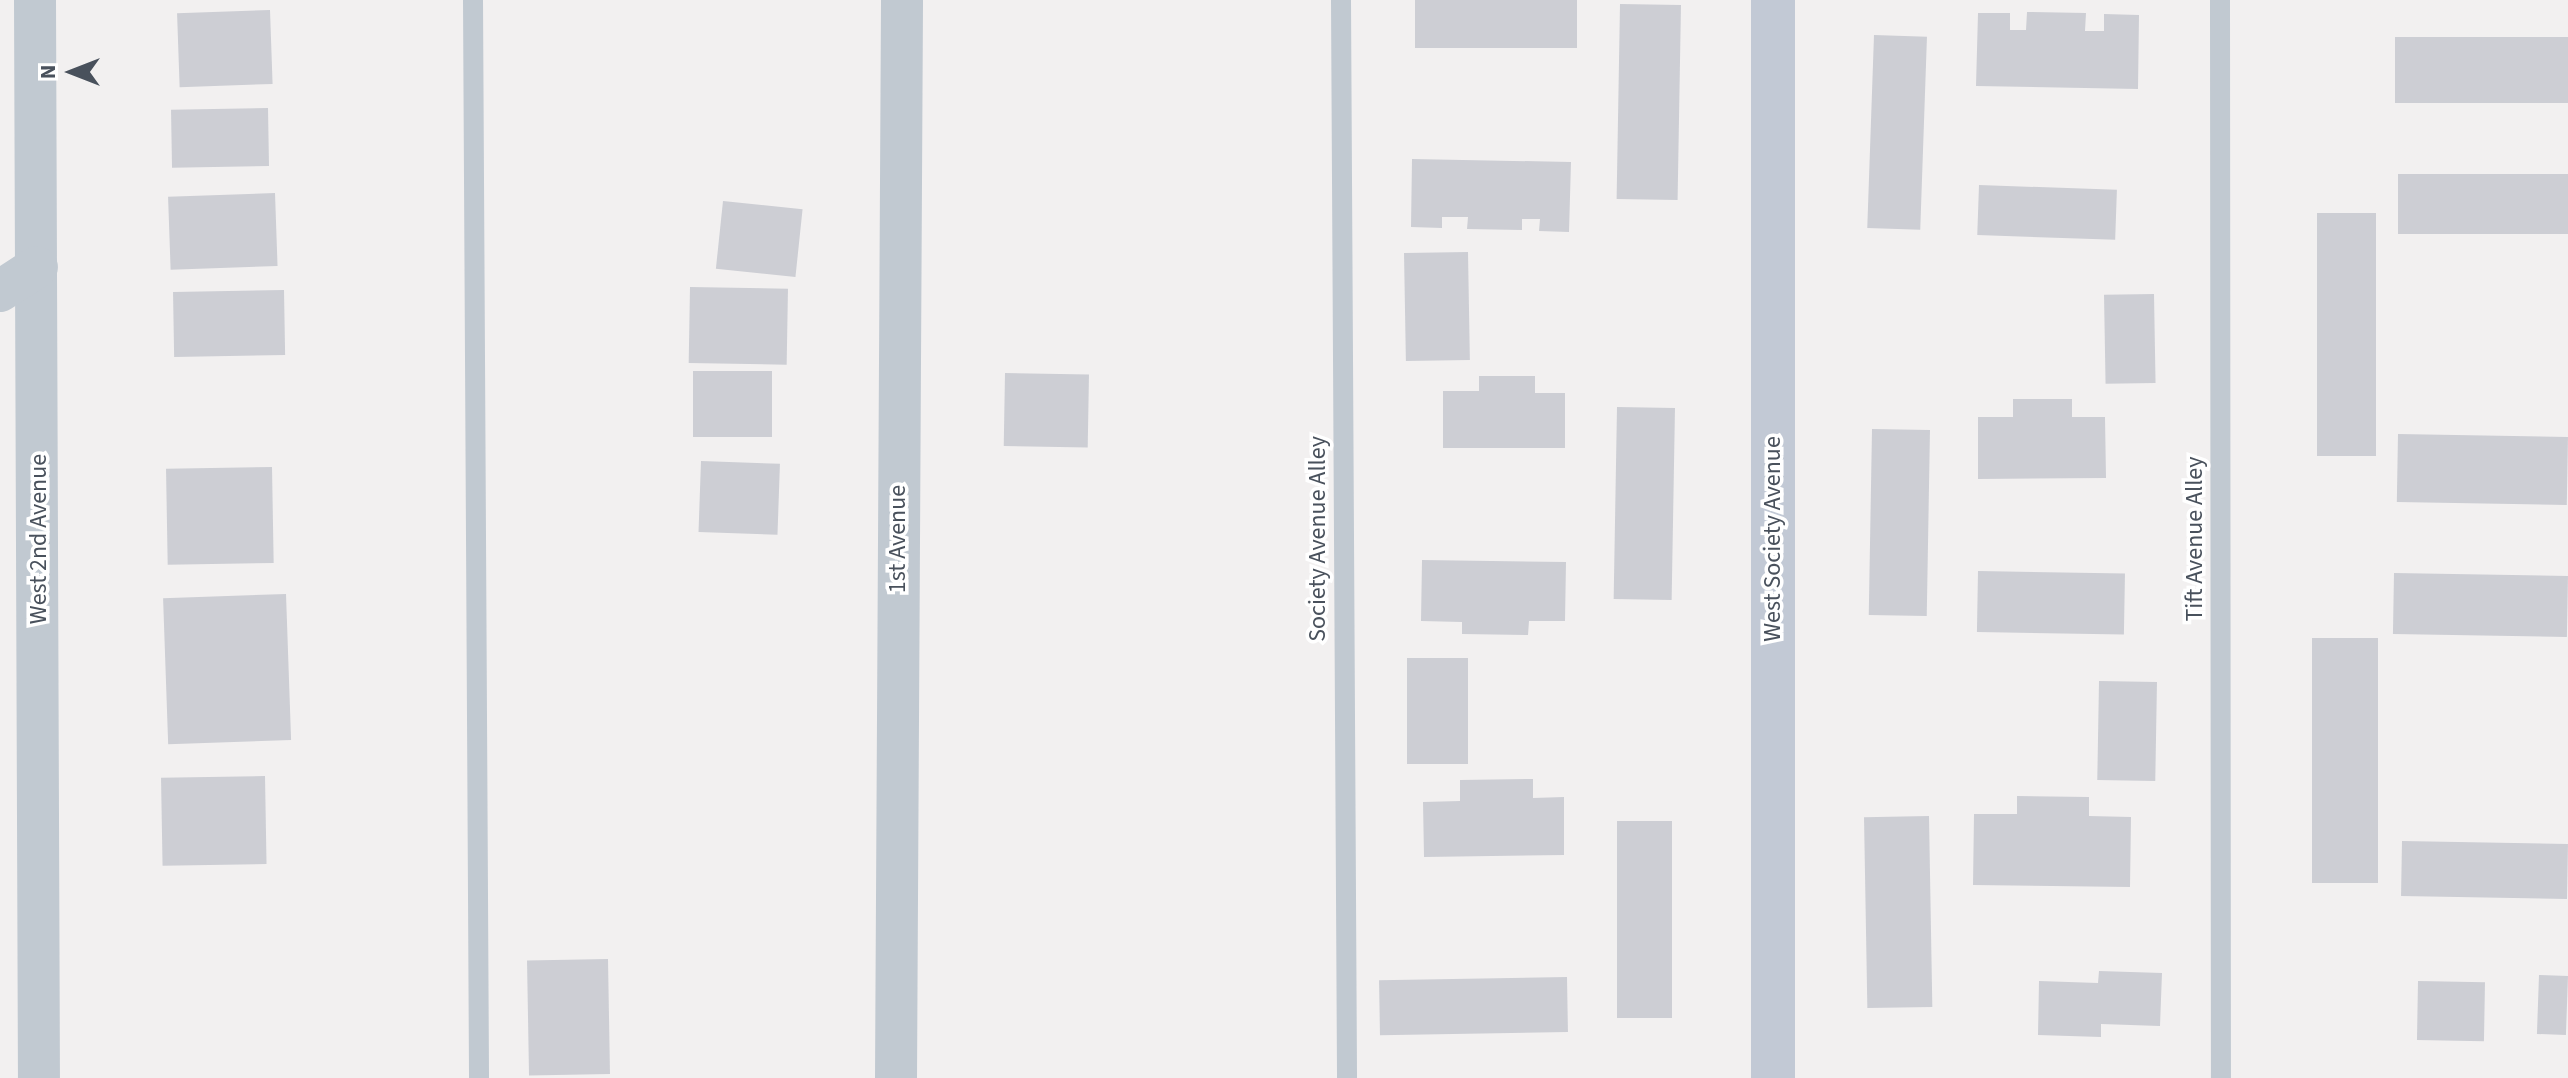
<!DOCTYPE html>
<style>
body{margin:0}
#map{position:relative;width:2568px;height:1078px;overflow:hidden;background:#f2f0f0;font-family:"Source Sans 3",sans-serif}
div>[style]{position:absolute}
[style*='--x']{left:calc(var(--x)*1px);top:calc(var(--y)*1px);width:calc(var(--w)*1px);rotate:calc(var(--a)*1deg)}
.building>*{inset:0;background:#cdced4;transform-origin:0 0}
.lane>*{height:20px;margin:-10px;padding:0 10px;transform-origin:10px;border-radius:10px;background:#c1c9d1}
.street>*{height:42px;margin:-21px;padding:0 21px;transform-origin:21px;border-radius:21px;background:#c1c9d1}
.secondary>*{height:44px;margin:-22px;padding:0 22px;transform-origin:22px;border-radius:22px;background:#c2c9d5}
span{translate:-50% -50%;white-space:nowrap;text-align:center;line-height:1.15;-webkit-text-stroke:7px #fff;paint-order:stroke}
.street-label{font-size:24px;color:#49515c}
.north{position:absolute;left:32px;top:32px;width:80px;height:80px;-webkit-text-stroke:6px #fff;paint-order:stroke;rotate:270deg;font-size:22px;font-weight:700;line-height:32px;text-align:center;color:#49515c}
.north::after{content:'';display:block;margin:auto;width:28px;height:36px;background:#49515c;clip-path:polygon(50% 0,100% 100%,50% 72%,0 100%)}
</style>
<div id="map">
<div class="building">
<div style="left:1415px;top:0;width:162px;height:48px"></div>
<div style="left:1620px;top:4px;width:61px;height:195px;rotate:1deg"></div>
<div style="left:270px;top:10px;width:74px;height:93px;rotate:88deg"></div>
<div style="clip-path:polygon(2027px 12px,2086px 13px,2085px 31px,2104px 31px,2104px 14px,2139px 15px,2138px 89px,1976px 86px,1978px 13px,2010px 13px,2010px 30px,2026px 30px)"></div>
<div style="left:1874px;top:35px;width:53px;height:193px;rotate:2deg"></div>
<div style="left:2395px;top:37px;width:173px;height:66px"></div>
<div style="left:268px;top:108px;width:58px;height:97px;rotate:89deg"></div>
<div style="clip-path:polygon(1412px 159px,1571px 162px,1569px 232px,1539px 231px,1540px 219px,1522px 219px,1522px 230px,1467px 229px,1468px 217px,1442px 217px,1442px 228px,1411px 227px)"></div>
<div style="left:2398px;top:174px;width:170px;height:60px"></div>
<div style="left:1979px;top:185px;width:138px;height:50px;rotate:2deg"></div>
<div style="left:275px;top:193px;width:73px;height:107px;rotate:88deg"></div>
<div style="left:723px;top:201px;width:80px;height:68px;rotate:6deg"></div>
<div style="left:2317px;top:213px;width:59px;height:243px"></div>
<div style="left:1468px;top:252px;width:108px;height:64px;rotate:89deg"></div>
<div style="left:690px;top:287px;width:98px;height:76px;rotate:1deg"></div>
<div style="left:284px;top:290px;width:65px;height:111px;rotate:89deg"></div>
<div style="left:2154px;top:294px;width:89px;height:50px;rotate:89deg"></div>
<div style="left:693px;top:371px;width:79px;height:66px"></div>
<div style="left:1005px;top:373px;width:84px;height:73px;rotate:1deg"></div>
<div style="clip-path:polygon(1479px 376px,1535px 376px,1535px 393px,1565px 393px,1565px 448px,1443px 448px,1443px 391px,1479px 391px)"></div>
<div style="clip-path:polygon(2013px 399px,2072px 399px,2072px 417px,2105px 417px,2106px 478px,1978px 479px,1978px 417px,2013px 417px)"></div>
<div style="left:1617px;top:407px;width:58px;height:192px;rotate:1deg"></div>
<div style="left:1872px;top:429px;width:58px;height:186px;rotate:1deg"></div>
<div style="left:2398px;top:434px;width:170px;height:68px;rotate:1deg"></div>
<div style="left:701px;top:461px;width:79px;height:71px;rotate:2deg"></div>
<div style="left:272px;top:467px;width:96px;height:106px;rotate:89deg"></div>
<div style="clip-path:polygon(1422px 560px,1566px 562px,1565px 621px,1529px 621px,1528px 635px,1462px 634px,1462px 622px,1421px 621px)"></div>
<div style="left:1978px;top:571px;width:147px;height:61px;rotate:1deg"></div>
<div style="left:2394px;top:573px;width:174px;height:61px;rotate:1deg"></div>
<div style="left:286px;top:594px;width:146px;height:123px;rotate:88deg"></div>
<div style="left:2312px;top:638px;width:66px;height:245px"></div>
<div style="left:1407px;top:658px;width:61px;height:106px"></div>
<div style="left:2099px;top:681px;width:58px;height:99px;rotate:1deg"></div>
<div style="left:265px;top:776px;width:88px;height:104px;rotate:89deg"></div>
<div style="clip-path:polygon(1533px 779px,1533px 798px,1564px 797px,1564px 855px,1424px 857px,1423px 802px,1460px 801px,1460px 780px)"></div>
<div style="clip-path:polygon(2017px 796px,2089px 797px,2089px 816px,2131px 817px,2130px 887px,1973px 885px,1974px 814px,2017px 814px)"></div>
<div style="left:1929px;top:816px;width:191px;height:65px;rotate:89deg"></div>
<div style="left:1617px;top:821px;width:55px;height:197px"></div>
<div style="left:2402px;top:841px;width:166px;height:55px;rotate:1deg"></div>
<div style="left:608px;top:959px;width:115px;height:81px;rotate:89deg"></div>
<div style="clip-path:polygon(2099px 971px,2162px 973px,2160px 1026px,2101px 1024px,2101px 1037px,2038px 1035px,2039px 981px,2098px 983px)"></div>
<div style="left:2539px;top:975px;width:29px;height:59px;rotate:2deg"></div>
<div style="left:1567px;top:977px;width:55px;height:188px;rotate:89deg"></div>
<div style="left:2418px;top:981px;width:67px;height:59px;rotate:1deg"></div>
</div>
<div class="lane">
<div style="--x:473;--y:0;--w:1078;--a:89.68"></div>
<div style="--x:1341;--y:0;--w:1078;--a:89.68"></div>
<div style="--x:2220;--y:0;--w:1078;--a:89.95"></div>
</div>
<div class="street">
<div style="--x:35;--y:0;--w:1078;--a:89.79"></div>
<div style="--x:0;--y:291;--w:44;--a:-33"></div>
<div style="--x:896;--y:1078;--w:1078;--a:-89.68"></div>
</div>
<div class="secondary">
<div style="--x:1773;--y:0;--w:1078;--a:90"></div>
</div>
<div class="street-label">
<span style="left:39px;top:539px;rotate:-90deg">West 2nd Avenue</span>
<span style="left:898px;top:539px;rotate:-90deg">1st Avenue</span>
<span style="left:1318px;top:539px;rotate:-90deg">Society Avenue Alley</span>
<span style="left:1773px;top:539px;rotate:-90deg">West Society Avenue</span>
<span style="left:2195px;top:539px;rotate:-90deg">Tift Avenue Alley</span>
</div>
<div class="north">N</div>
</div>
